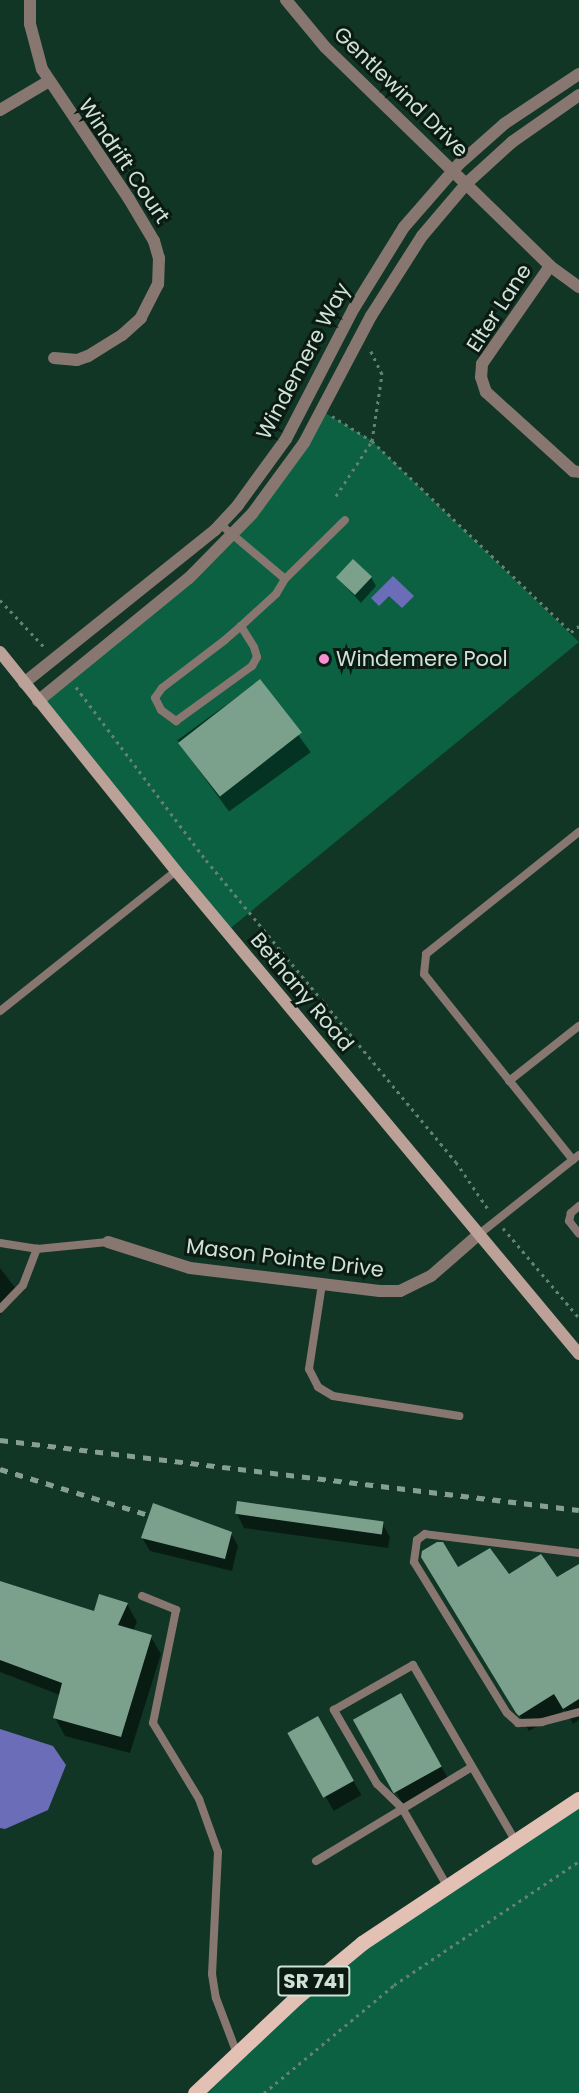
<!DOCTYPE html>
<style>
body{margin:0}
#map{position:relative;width:579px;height:2093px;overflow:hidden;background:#123626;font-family:Poppins,sans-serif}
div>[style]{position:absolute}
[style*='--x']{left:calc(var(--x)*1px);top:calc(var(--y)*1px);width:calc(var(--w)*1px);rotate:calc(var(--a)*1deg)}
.green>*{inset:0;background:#0b6142}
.water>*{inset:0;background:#6c6db9}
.shadow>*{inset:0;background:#0007;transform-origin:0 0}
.building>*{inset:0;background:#7ba18d;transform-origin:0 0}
.path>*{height:3px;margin-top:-1.5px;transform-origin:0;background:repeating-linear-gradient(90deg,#658174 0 3px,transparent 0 7.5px)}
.service>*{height:8px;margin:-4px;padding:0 4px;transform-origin:4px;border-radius:4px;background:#887771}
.minor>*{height:12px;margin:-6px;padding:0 6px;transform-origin:6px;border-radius:6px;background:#887771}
.secondary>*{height:12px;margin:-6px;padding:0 6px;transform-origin:6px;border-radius:6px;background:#bba197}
.primary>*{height:15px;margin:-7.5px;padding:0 7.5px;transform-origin:7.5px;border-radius:7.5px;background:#e2c1b4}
.rail>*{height:4.5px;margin-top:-2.25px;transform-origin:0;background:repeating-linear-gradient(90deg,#859f93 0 8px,transparent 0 16px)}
.dots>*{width:16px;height:16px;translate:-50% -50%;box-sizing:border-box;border:3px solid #0b1a12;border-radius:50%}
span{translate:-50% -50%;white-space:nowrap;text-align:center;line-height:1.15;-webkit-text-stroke:6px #0b1a12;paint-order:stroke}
.shield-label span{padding:2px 4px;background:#0b1a12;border:2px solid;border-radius:4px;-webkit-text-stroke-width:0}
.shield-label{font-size:20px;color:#cfe2d8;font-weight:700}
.street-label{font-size:21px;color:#cfe2d8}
.poi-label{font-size:21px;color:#cfe2d8}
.left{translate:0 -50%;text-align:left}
</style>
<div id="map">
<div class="green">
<div style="clip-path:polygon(322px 411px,372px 441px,579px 642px,227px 931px,38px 701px,231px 536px)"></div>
<div style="clip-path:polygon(579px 1799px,579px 2093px,208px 2093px,334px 1966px)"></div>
</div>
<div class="water">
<div style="clip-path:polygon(393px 576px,414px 596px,402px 608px,389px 596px,379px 606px,371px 598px)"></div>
<div style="clip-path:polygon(0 1729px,53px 1746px,66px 1765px,48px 1810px,5px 1829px,0 1828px)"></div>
</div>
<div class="shadow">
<div style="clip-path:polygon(371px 577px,376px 586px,361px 603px,338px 578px)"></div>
<div style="left:259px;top:681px;width:88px;height:101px;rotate:54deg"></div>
<div style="clip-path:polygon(0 1268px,20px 1294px,0 1315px)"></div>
<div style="clip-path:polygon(237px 1514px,382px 1523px,390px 1537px,388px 1548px,244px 1528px)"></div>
<div style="clip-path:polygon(231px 1533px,238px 1546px,232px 1571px,150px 1551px,142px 1538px)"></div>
<div style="clip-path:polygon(492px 1550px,508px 1576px,556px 1579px,579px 1566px,579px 1720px,573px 1724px,565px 1710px,529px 1731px,432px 1573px,458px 1569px)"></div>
<div style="clip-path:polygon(0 1582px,94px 1613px,127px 1604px,137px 1622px,133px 1631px,151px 1637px,161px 1654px,130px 1753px,65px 1736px,55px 1718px,60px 1695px,0 1672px)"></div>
<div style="left:400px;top:1695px;width:103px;height:52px;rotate:60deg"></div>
<div style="left:317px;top:1718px;width:89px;height:32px;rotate:60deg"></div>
</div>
<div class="building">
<div style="left:353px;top:559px;width:26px;height:25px;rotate:43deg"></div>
<div style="left:260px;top:679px;width:68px;height:104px;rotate:52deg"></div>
<div style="left:237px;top:1501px;width:148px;height:13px;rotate:8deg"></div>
<div style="clip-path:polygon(153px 1503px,232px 1532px,225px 1559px,141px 1538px)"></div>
<div style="clip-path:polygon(437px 1542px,443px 1542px,458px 1567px,490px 1548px,509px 1574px,541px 1554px,557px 1577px,579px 1564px,579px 1699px,563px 1709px,554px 1694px,519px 1716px,516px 1713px,421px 1557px,422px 1551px)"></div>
<div style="clip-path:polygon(0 1581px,94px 1611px,99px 1594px,128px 1603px,118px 1625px,152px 1635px,121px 1737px,53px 1718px,62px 1683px,0 1660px)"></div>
<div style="left:401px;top:1693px;width:84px;height:55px;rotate:61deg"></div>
<div style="left:318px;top:1716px;width:74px;height:35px;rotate:61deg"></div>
</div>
<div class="path">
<div style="--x:332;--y:416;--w:47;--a:32"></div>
<div style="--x:372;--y:441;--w:276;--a:43.8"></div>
<div style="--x:571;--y:632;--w:10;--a:-37"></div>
<div style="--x:336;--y:496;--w:66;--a:-56.8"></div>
<div style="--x:372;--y:441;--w:68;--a:-81.5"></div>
<div style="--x:382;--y:374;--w:30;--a:-116"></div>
<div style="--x:0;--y:600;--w:67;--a:46.8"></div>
<div style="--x:76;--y:687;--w:216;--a:53.1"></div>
<div style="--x:206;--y:860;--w:392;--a:50.4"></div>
<div style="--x:456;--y:1162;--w:60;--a:55.8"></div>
<div style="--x:503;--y:1228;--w:118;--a:49.8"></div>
<div style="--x:264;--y:2093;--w:169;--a:-39.7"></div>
<div style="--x:394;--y:1985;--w:223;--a:-33.8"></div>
</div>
<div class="service">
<div style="--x:220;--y:524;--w:85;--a:40.2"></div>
<div style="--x:285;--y:579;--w:17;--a:121"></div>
<div style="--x:276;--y:594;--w:47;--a:137.6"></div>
<div style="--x:241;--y:626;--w:21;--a:139"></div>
<div style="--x:225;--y:640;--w:79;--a:142.7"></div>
<div style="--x:162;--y:688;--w:12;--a:125"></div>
<div style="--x:155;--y:698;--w:13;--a:63"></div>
<div style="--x:161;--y:710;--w:19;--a:36"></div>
<div style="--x:176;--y:721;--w:94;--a:-35.9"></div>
<div style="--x:252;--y:666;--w:10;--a:-61"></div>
<div style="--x:257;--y:657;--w:10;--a:-107"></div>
<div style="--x:254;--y:647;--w:25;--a:-122"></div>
<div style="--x:285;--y:579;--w:84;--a:-44.5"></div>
<div style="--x:0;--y:1011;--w:225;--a:-38.5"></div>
<div style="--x:509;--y:1081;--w:89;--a:-38.2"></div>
<div style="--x:573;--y:1160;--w:238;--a:-128.7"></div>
<div style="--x:424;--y:974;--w:20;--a:-84"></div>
<div style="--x:426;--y:954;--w:196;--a:-38.6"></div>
<div style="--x:579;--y:1206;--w:11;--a:139"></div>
<div style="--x:571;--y:1213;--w:8;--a:104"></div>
<div style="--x:569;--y:1221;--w:16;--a:52"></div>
<div style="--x:478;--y:1235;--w:129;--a:-38.4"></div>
<div style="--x:0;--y:1243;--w:37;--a:9"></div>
<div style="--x:37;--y:1249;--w:71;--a:-5.6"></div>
<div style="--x:322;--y:1284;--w:86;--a:98.7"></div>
<div style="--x:309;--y:1369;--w:20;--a:63"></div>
<div style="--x:318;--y:1387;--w:17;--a:31"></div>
<div style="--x:333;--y:1396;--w:128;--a:9"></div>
<div style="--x:0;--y:1309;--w:33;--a:-46"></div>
<div style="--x:23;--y:1285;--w:39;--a:-69"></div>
<div style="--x:579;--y:1553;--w:155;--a:-173"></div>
<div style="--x:425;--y:1534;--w:10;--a:143"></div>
<div style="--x:417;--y:1540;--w:22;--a:98"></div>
<div style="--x:414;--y:1562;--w:177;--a:58.4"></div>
<div style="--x:507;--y:1713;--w:15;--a:42"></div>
<div style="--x:518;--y:1723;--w:24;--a:-2"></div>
<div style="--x:542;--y:1722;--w:38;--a:-15"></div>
<div style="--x:142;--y:1596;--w:37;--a:22"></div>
<div style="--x:176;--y:1610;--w:115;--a:101.5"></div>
<div style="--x:153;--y:1723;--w:89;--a:58.8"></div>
<div style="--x:199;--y:1799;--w:56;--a:70.3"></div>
<div style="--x:218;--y:1852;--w:122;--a:92.8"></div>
<div style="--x:212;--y:1974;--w:24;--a:81"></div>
<div style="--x:216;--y:1998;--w:57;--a:69.3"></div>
<div style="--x:316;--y:1861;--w:182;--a:-31.1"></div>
<div style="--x:446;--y:1884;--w:88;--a:-120.1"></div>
<div style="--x:402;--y:1808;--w:35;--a:-136"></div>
<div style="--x:377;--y:1784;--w:86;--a:-120.2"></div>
<div style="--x:334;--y:1710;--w:91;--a:-29.7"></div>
<div style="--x:413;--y:1665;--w:203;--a:59.8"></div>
</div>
<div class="minor">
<div style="--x:30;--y:0;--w:24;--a:90"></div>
<div style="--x:30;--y:24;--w:47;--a:75.1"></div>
<div style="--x:42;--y:69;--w:156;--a:56.2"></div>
<div style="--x:129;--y:199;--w:49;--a:59.2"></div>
<div style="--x:154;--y:241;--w:18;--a:74"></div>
<div style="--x:159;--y:258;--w:26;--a:92"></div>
<div style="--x:158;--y:284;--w:38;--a:117"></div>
<div style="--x:141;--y:318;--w:25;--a:138"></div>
<div style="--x:122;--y:335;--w:40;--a:148"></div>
<div style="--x:88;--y:356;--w:12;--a:160"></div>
<div style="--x:77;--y:360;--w:23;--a:-175"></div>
<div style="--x:286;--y:0;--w:61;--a:50.3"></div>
<div style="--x:325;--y:47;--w:314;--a:44.2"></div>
<div style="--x:550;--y:266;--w:36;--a:36"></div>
<div style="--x:0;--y:110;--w:57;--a:-30.6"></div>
<div style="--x:550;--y:266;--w:119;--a:124.8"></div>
<div style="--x:482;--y:364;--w:13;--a:94"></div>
<div style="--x:481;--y:377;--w:16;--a:72"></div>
<div style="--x:486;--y:392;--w:118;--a:42.2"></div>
<div style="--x:573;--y:471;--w:6;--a:9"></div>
<div style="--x:24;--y:683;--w:245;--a:-38.7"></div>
<div style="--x:215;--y:530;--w:34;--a:-47"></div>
<div style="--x:238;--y:505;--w:82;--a:-54"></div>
<div style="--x:286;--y:439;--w:148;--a:-62.6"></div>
<div style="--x:354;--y:308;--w:95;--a:-58.3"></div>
<div style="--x:404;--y:227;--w:84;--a:-48.9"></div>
<div style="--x:459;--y:164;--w:60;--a:-41.6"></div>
<div style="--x:504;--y:124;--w:90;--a:-33.7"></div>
<div style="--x:38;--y:701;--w:195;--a:-39.2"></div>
<div style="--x:189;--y:578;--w:90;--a:-45.5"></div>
<div style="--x:252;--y:514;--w:88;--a:-53.8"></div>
<div style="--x:304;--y:443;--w:144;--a:-62.2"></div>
<div style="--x:371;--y:316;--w:95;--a:-57.5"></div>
<div style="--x:422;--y:236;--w:70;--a:-49.7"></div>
<div style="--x:467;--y:183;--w:61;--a:-42.3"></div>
<div style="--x:512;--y:142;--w:82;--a:-35"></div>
<div style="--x:108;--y:1242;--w:86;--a:17.6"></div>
<div style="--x:190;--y:1268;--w:191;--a:6.9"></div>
<div style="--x:380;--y:1291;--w:20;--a:0"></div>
<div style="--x:400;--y:1291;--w:34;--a:-26"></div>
<div style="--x:431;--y:1276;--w:62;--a:-41.1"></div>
</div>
<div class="secondary">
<div style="--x:0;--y:652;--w:281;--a:51.2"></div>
<div style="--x:176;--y:871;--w:629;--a:50.16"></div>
</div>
<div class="primary">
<div style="--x:195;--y:2093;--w:140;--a:-43.3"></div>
<div style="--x:297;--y:1997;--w:85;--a:-39.7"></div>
<div style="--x:362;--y:1943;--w:260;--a:-33.6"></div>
</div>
<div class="rail">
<div style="--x:0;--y:1440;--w:583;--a:6.89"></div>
<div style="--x:0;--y:1469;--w:156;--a:17.2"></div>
</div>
<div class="dots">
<div style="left:324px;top:659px;background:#f591d2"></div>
</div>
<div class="shield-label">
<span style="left:314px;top:1981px">SR 741</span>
</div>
<div class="street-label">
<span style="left:401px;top:92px;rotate:44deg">Gentlewind Drive</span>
<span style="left:124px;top:161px;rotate:56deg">Windrift Court</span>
<span style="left:499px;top:308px;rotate:-57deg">Elter Lane</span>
<span style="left:303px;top:361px;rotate:-62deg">Windemere Way</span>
<span style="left:302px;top:992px;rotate:50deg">Bethany Road</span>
<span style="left:285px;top:1258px;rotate:7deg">Mason Pointe Drive</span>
</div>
<div class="poi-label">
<span class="left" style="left:336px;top:659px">Windemere Pool</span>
</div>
</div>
